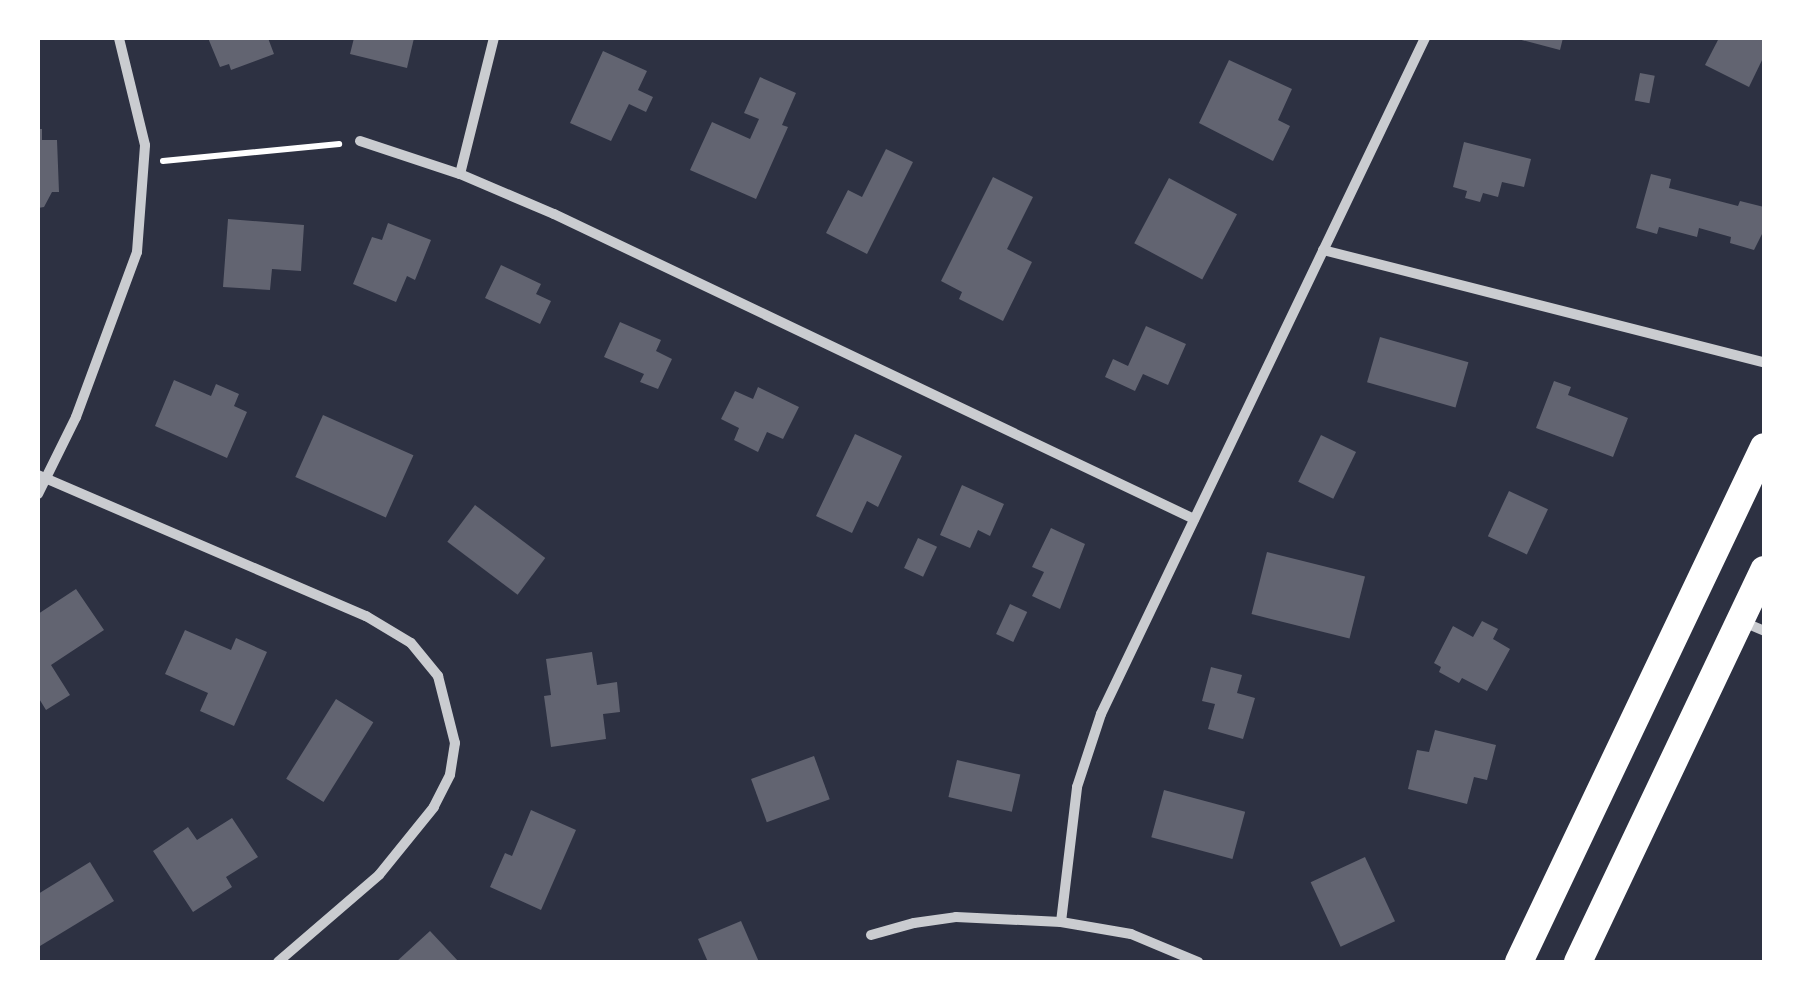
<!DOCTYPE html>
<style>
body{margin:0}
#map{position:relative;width:1802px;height:1000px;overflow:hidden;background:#2d3142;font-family:"Nunito Sans",sans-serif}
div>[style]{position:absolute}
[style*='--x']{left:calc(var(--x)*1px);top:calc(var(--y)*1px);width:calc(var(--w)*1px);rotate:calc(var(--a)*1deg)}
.building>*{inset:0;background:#626471;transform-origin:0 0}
.path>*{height:6px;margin:-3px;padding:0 3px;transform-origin:3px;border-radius:3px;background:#fff}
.minor>*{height:10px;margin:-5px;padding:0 5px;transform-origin:5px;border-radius:5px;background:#caccd0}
.trunk>*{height:28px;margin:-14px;padding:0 14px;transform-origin:14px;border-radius:14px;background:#fff}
span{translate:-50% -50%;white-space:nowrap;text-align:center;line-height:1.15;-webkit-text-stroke:8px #fff;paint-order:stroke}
.frame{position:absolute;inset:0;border:40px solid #fff;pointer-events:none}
</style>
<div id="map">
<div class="building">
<div style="clip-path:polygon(208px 38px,268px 38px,274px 54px,231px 70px,229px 64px,220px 67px)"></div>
<div style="clip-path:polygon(354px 38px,414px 38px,407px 68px,350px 54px)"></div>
<div style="clip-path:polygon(1514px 38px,1563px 38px,1560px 50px)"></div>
<div style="clip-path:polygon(1719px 38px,1764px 38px,1764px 56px,1749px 87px,1705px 65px)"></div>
<div style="clip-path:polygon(603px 51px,647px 71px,638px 90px,653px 97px,646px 112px,629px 104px,611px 141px,570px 123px)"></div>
<div style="clip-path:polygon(1229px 60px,1292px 89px,1278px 120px,1290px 126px,1273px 161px,1199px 123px)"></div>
<div style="left:1640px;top:73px;width:15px;height:28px;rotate:11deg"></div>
<div style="clip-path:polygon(760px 77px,796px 93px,782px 125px,788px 127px,756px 199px,690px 170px,712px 122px,750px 139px,759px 119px,744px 113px)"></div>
<div style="clip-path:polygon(38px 129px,42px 129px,42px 140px,57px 140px,59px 192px,52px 192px,44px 207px,38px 208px)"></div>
<div style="clip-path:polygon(1464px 142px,1531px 159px,1524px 187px,1502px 182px,1498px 197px,1483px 193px,1480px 202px,1465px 198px,1467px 191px,1453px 187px)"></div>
<div style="clip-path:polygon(886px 149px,913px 162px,867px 254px,826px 233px,848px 190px,862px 197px)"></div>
<div style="clip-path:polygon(1651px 174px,1671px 179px,1669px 188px,1738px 206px,1740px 201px,1764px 207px,1764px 230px,1754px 250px,1730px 243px,1731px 237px,1699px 228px,1697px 237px,1659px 227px,1657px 234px,1636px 228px)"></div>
<div style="clip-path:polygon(993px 177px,1033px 197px,1007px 249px,1032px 262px,1003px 321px,959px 299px,962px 292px,941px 281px)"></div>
<div style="left:1169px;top:178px;width:77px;height:74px;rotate:28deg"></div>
<div style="clip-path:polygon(228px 219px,304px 225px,301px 271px,272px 269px,270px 290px,223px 287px)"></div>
<div style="clip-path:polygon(388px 223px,431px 240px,415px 280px,407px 276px,396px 302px,353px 284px,372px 237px,382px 240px)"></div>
<div style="clip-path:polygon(501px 265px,541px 284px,536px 294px,551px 301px,540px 324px,485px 298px)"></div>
<div style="clip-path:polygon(620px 322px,661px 340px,656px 351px,672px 359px,658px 389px,640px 382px,644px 374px,604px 357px)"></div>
<div style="clip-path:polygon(1146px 326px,1186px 344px,1168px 385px,1143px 374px,1135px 391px,1105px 377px,1113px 359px,1128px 366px)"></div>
<div style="left:1380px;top:337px;width:92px;height:47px;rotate:16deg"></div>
<div style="clip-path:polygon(174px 380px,211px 396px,216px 384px,239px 394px,234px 406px,247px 412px,227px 458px,155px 426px)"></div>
<div style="clip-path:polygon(1554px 381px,1571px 387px,1568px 395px,1628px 418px,1613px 457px,1536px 428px)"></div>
<div style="clip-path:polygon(758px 387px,799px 407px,783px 439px,767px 432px,758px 452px,734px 440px,739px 428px,721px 419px,735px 391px,753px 399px)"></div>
<div style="left:323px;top:415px;width:99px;height:68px;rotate:24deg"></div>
<div style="clip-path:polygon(855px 434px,902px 456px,878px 507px,867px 501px,852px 533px,816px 516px)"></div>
<div style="left:1321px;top:435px;width:39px;height:52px;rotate:26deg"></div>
<div style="clip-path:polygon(962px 485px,1004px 504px,990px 536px,978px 530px,970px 548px,940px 535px)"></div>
<div style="left:1509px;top:491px;width:43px;height:50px;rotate:25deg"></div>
<div style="left:475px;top:505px;width:88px;height:46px;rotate:37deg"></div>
<div style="clip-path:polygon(1051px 528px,1085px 544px,1060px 609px,1032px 596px,1044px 572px,1032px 567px)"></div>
<div style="left:918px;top:538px;width:21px;height:33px;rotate:25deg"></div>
<div style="left:1267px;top:552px;width:101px;height:64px;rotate:14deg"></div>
<div style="clip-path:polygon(76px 589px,104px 630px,51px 665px,70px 695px,46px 710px,38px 697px,38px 614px)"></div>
<div style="left:1010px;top:604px;width:19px;height:33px;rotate:25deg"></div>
<div style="clip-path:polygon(1482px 621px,1498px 629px,1493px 639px,1510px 649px,1487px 691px,1462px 678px,1459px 683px,1439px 672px,1441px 667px,1434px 663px,1453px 626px,1473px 637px)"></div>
<div style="clip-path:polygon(185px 630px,231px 650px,236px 638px,267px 652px,234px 726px,200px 711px,208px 693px,165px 674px)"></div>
<div style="clip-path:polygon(592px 652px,597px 685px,617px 682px,620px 712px,603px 714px,606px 739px,551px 747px,544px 696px,551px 695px,546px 659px)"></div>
<div style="clip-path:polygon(1211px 667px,1242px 675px,1237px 693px,1255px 698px,1243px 739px,1208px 729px,1215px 704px,1202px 701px)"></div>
<div style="left:336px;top:699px;width:44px;height:94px;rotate:32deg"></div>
<div style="clip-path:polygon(1435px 730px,1496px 745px,1487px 780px,1474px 777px,1467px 804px,1408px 789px,1417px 750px,1429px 752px)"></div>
<div style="left:814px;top:756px;width:46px;height:67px;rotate:70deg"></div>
<div style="left:957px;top:760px;width:65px;height:38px;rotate:13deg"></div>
<div style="left:1164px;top:790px;width:84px;height:49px;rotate:15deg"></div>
<div style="clip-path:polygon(531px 810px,576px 830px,541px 910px,490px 887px,505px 853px,512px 856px)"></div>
<div style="clip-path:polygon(232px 818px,258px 857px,226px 877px,232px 887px,193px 912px,153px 851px,188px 827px,197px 840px)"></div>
<div style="left:1365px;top:857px;width:71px;height:60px;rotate:65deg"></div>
<div style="clip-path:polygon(90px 862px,114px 901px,40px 946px,38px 894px)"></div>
<div style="clip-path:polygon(741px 921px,759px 962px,708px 962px,698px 939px)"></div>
<div style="clip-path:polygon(430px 931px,459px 962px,396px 962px)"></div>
</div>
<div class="path">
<div style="--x:163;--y:161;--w:177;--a:-5.5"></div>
</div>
<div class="minor">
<div style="--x:360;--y:141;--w:105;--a:18.3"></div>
<div style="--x:460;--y:174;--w:102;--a:23.1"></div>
<div style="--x:554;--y:214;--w:709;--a:25.48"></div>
<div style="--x:460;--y:174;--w:140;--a:-76"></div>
<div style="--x:1323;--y:250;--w:455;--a:14.3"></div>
<div style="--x:38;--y:475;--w:357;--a:23.3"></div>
<div style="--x:366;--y:616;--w:52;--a:31"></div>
<div style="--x:411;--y:643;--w:43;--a:50.7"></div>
<div style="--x:438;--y:676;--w:69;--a:75.8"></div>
<div style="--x:455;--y:743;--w:32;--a:99"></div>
<div style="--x:450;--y:775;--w:36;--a:117"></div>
<div style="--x:434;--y:807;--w:87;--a:129"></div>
<div style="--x:379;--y:875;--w:133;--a:139.3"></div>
<div style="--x:38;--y:494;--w:86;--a:-63.7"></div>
<div style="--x:76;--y:417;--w:176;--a:-69.7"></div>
<div style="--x:137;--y:252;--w:107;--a:-85.7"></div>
<div style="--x:145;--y:145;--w:110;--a:-103.7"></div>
<div style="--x:1741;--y:621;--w:25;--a:23"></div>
<div style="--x:1061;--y:922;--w:136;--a:-83.2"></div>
<div style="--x:1077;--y:787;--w:77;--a:-71.8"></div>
<div style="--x:1101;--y:714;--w:750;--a:-64.39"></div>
<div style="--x:871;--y:935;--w:45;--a:-15.6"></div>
<div style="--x:914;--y:923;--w:42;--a:-8.1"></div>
<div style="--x:956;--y:917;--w:105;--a:2.7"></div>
<div style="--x:1061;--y:922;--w:71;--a:9.7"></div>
<div style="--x:1131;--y:934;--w:73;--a:22.7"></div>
</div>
<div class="trunk">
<div style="--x:1519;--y:962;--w:570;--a:-64.56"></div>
<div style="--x:1578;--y:962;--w:434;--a:-64.6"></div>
</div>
<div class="frame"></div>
</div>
